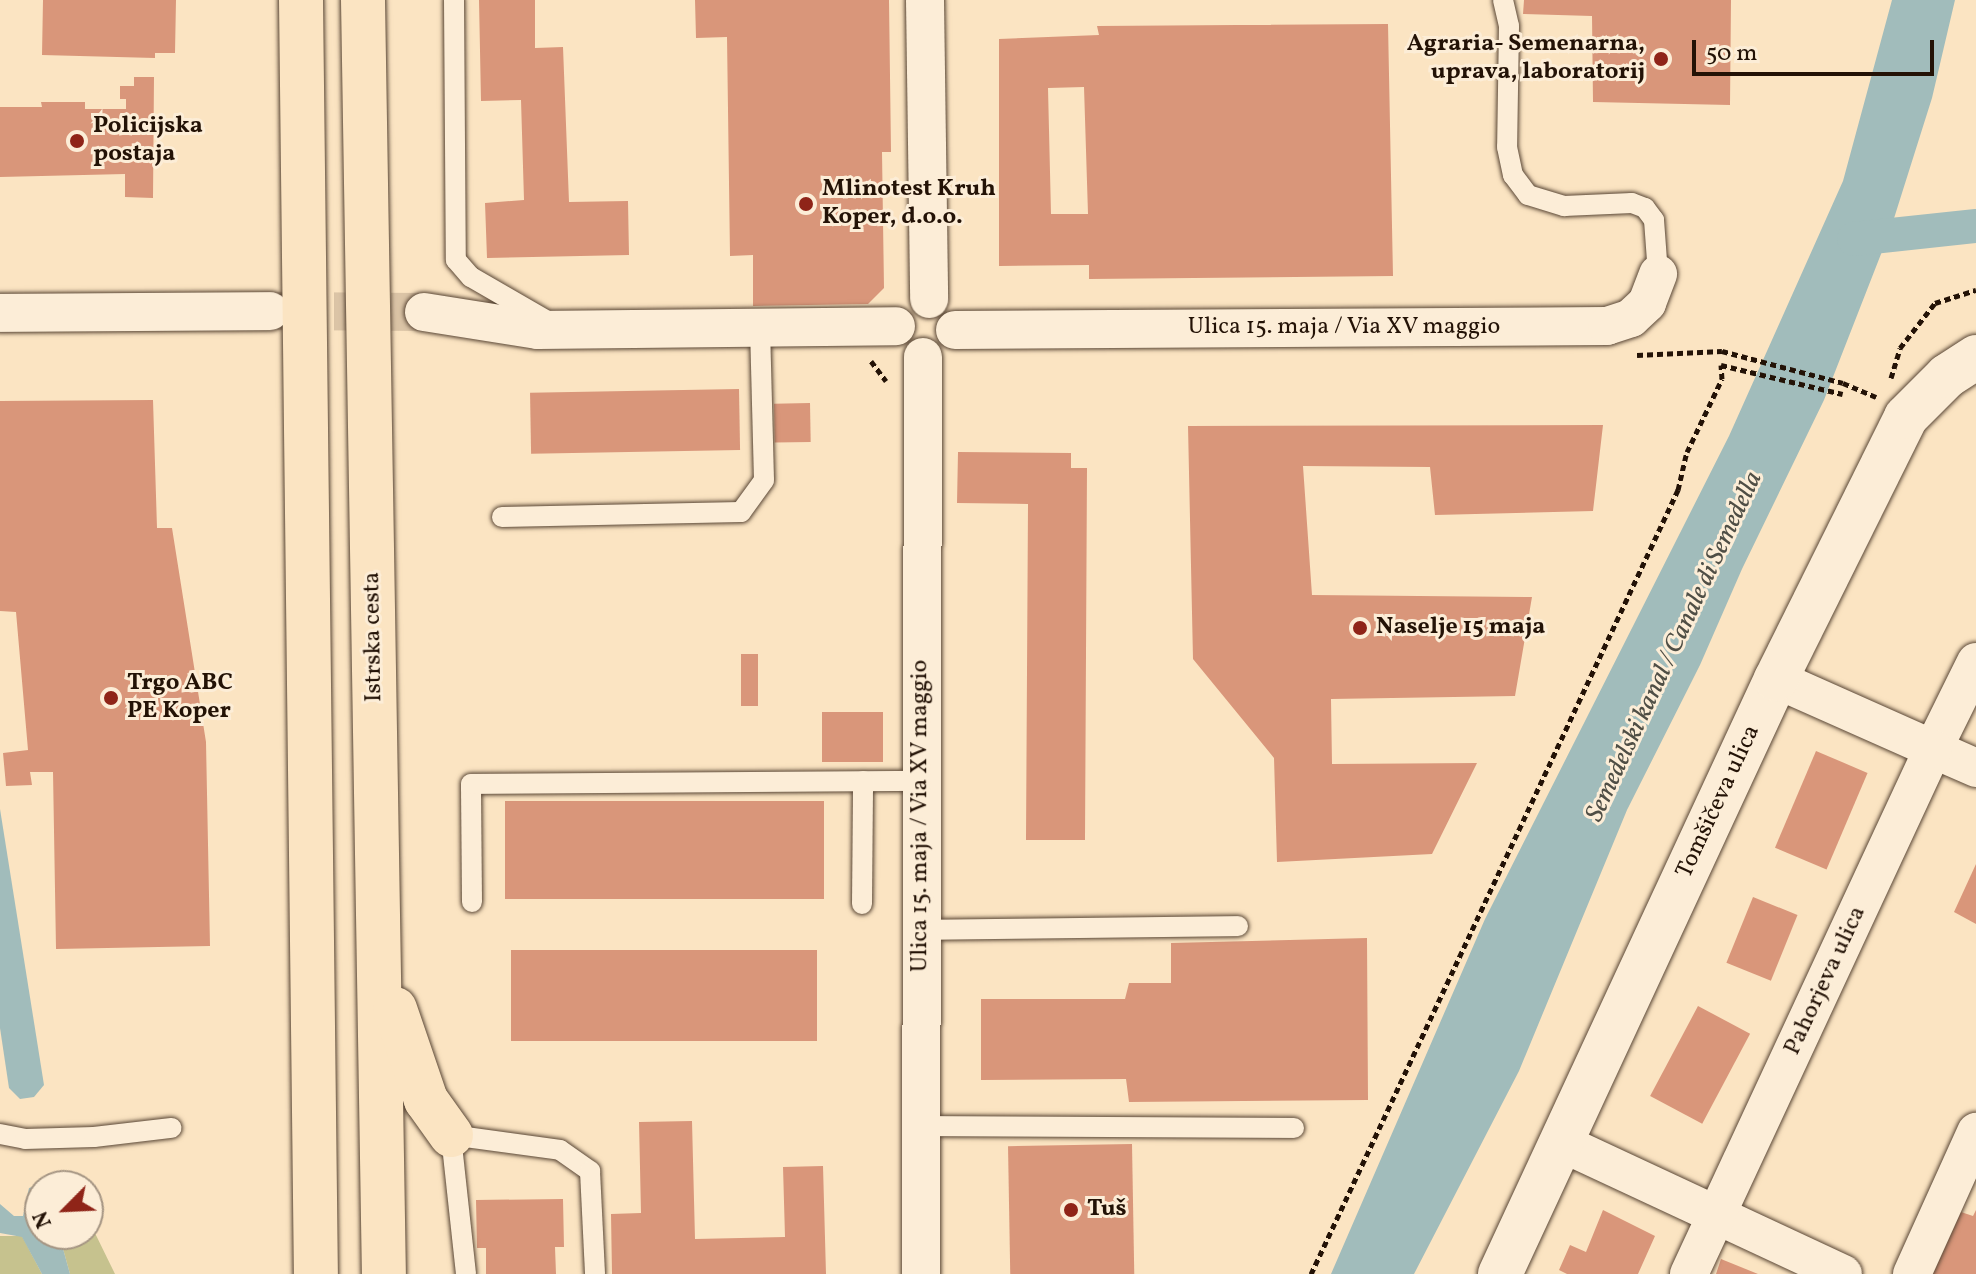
<!DOCTYPE html>
<meta charset="utf-8">
<style>
body{margin:0}
#map{position:relative;width:1976px;height:1274px;overflow:hidden;background:#fbe4c2;font-family:Vollkorn,serif}
div>[style]{position:absolute}
[style*='--x']{left:calc(var(--x)*1px);top:calc(var(--y)*1px);width:calc(var(--w)*1px);rotate:calc(var(--a)*1deg)}
.green>*{inset:0;background:#c6c28e}
.water>*{inset:0;background:#a1bcbb}
.canal>*{height:34px;margin:-17px;padding:0 17px;transform-origin:17px;border-radius:17px;background:#a1bcbb}
.building>*{inset:0;background:#d9967a;transform-origin:0 0}
.minor-tunnel>*{height:38px;margin-top:-19px;transform-origin:0;background:repeating-linear-gradient(90deg,#dbc4a6 0 38px,transparent 0 57px)}
.path>*{height:5px;margin-top:-2.5px;transform-origin:0;background:repeating-linear-gradient(90deg,#231206 0 6px,transparent 0 10px)}
.roads{filter:drop-shadow(0 0 2px #594635) drop-shadow(0 0 2px #594635)}
.service>*{height:20px;margin:-10px;padding:0 10px;transform-origin:10px;border-radius:10px;background:#fcedd7}
.minor>*{height:38px;margin:-19px;padding:0 19px;transform-origin:19px;border-radius:19px;background:#fcedd7}
.tertiary>*{height:44px;margin:-22px;padding:0 22px;transform-origin:22px;border-radius:22px;background:#fcedd7}
.trunk>*{height:44px;margin:-22px;padding:0 22px;transform-origin:22px;border-radius:22px;background:#fbe4c2}
.dots>*{width:22px;height:22px;translate:-50% -50%;box-sizing:border-box;border:4px solid #fcedd7;border-radius:50%}
span{translate:-50% -50%;white-space:nowrap;text-align:center;line-height:1.15;-webkit-text-stroke:6px #fcedd7;paint-order:stroke}
.poi-label{font-size:24px;color:#231206;font-weight:700}
.right{translate:-100% -50%;text-align:right}
.left{translate:0 -50%;text-align:left}
.street-label{font-size:24px;color:#231206}
.water-label{font-size:26px;color:#4f4e45;font-style:italic}
.north{position:absolute;left:24px;top:1170px;width:80px;height:80px;box-sizing:border-box;background:#fcedd7;border:2px solid #a59583;border-radius:50%;rotate:246deg;font-size:22px;font-weight:700;line-height:32px;text-align:center;color:#231206}
.north::after{content:'';display:block;margin:auto;width:28px;height:36px;background:#8f2418;clip-path:polygon(50% 0,100% 100%,50% 72%,0 100%)}
.scale{position:absolute;left:1692px;top:40px;width:242px;height:36px;box-sizing:border-box;border:4px solid #231206;border-top:0;padding-left:10px;font-size:24px;line-height:28px;white-space:nowrap;color:#231206;-webkit-text-stroke:6px #fcedd7;paint-order:stroke}
</style>
<div id="map">
<div class="green">
<div style="clip-path:polygon(88px 1223px,92px 1227px,115px 1274px,70px 1274px,59px 1234px,88px 1234px)"></div>
<div style="clip-path:polygon(0 1236px,22px 1236px,42px 1274px,0 1274px)"></div>
</div>
<div class="water">
<div style="clip-path:polygon(1892px 0,1955px 0,1932px 98px,1890px 231px,1824px 400px,1742px 569px,1700px 665px,1627px 810px,1519px 1071px,1414px 1274px,1331px 1274px,1485px 919px,1729px 436px,1843px 181px)"></div>
<div style="clip-path:polygon(0 809px,44px 1085px,34px 1097px,20px 1099px,9px 1088px,0 1028px)"></div>
<div style="clip-path:polygon(45px 1184px,40px 1186px,40px 1234px,59px 1234px,70px 1274px,42px 1274px,22px 1237px,0 1233px,0 1204px,14px 1216px,23px 1216px,29px 1188px)"></div>
</div>
<div class="canal">
<div style="--x:1854;--y:239;--w:123;--a:-6.1"></div>
</div>
<div class="building">
<div style="clip-path:polygon(43px 0,176px 0,175px 53px,155px 53px,155px 58px,42px 55px)"></div>
<div style="clip-path:polygon(479px 0,535px 0,535px 48px,563px 47px,569px 202px,628px 201px,629px 255px,487px 258px,485px 203px,524px 200px,521px 100px,481px 101px)"></div>
<div style="clip-path:polygon(695px 0,889px 0,891px 152px,882px 152px,884px 288px,868px 304px,753px 306px,753px 255px,730px 256px,727px 37px,696px 38px)"></div>
<div style="clip-path:polygon(1524px 0,1731px 0,1730px 105px,1593px 102px,1592px 16px,1523px 14px)"></div>
<div style="clip-path:polygon(evenodd,1388px 24px,1393px 276px,1089px 279px,1089px 265px,999px 266px,999px 39px,1099px 35px,1097px 26px,1388px 24px,1084px 87px,1088px 214px,1051px 214px,1048px 88px,1084px 87px)"></div>
<div style="clip-path:polygon(134px 77px,154px 77px,153px 198px,125px 197px,125px 174px,0 177px,0 107px,42px 107px,41px 102px,85px 102px,85px 109px,126px 109px,126px 99px,120px 99px,120px 86px,134px 86px)"></div>
<div style="left:739px;top:389px;width:61px;height:209px;rotate:89deg"></div>
<div style="clip-path:polygon(153px 400px,157px 528px,172px 528px,206px 742px,210px 946px,56px 949px,53px 772px,30px 772px,32px 785px,6px 786px,3px 753px,28px 750px,16px 612px,0 611px,0 401px)"></div>
<div style="left:810px;top:403px;width:39px;height:36px;rotate:89deg"></div>
<div style="clip-path:polygon(1603px 425px,1593px 511px,1435px 515px,1430px 467px,1303px 466px,1312px 595px,1532px 597px,1515px 696px,1331px 699px,1332px 764px,1477px 763px,1432px 854px,1277px 862px,1274px 758px,1193px 659px,1188px 426px)"></div>
<div style="clip-path:polygon(958px 452px,1071px 453px,1071px 468px,1087px 468px,1085px 840px,1026px 840px,1028px 504px,957px 503px)"></div>
<div style="left:741px;top:654px;width:17px;height:52px"></div>
<div style="left:822px;top:712px;width:61px;height:50px"></div>
<div style="left:1816px;top:751px;width:56px;height:105px;rotate:23deg"></div>
<div style="left:824px;top:801px;width:98px;height:319px;rotate:90deg"></div>
<div style="clip-path:polygon(1976px 864px,1976px 924px,1954px 912px)"></div>
<div style="left:1753px;top:897px;width:48px;height:71px;rotate:22deg"></div>
<div style="clip-path:polygon(1367px 938px,1368px 1100px,1129px 1102px,1126px 1079px,981px 1080px,981px 999px,1125px 999px,1129px 983px,1171px 983px,1171px 943px)"></div>
<div style="left:817px;top:950px;width:91px;height:306px;rotate:90deg"></div>
<div style="left:1698px;top:1006px;width:59px;height:102px;rotate:28deg"></div>
<div style="clip-path:polygon(692px 1121px,695px 1239px,785px 1237px,783px 1167px,823px 1166px,826px 1274px,612px 1274px,611px 1214px,641px 1213px,639px 1122px)"></div>
<div style="left:1132px;top:1144px;width:130px;height:124px;rotate:89deg"></div>
<div style="clip-path:polygon(563px 1199px,564px 1247px,555px 1247px,556px 1274px,486px 1274px,486px 1248px,477px 1248px,476px 1200px)"></div>
<div style="clip-path:polygon(1603px 1210px,1655px 1236px,1638px 1274px,1567px 1274px,1559px 1270px,1570px 1245px,1586px 1252px)"></div>
<div style="clip-path:polygon(1976px 1210px,1976px 1274px,1933px 1274px,1961px 1212px,1973px 1216px)"></div>
<div style="clip-path:polygon(1721px 1259px,1758px 1274px,1716px 1274px)"></div>
</div>
<div class="minor-tunnel">
<div style="--x:277;--y:311;--w:147;--a:0.4"></div>
</div>
<div class="path">
<div style="--x:1637;--y:355;--w:85;--a:-2.7"></div>
<div style="--x:1722;--y:351;--w:125;--a:14.8"></div>
<div style="--x:1843;--y:383;--w:36;--a:23"></div>
<div style="--x:871;--y:361;--w:25;--a:53"></div>
<div style="--x:1891;--y:378;--w:31;--a:-73"></div>
<div style="--x:1900;--y:348;--w:57;--a:-52.1"></div>
<div style="--x:1935;--y:303;--w:43;--a:-17.6"></div>
<div style="--x:1311;--y:1274;--w:866;--a:-64.92"></div>
<div style="--x:1678;--y:490;--w:39;--a:-77"></div>
<div style="--x:1687;--y:452;--w:81;--a:-64.4"></div>
<div style="--x:1722;--y:379;--w:14;--a:-94"></div>
<div style="--x:1721;--y:365;--w:125;--a:13.4"></div>
</div>
<div class="roads">
<div class="service">
<div style="--x:454;--y:0;--w:260;--a:89.6"></div>
<div style="--x:456;--y:260;--w:23;--a:49"></div>
<div style="--x:471;--y:277;--w:90;--a:30"></div>
<div style="--x:1503;--y:0;--w:27;--a:77"></div>
<div style="--x:1509;--y:26;--w:121;--a:90.9"></div>
<div style="--x:1507;--y:147;--w:29;--a:78"></div>
<div style="--x:1513;--y:175;--w:25;--a:53"></div>
<div style="--x:1528;--y:195;--w:38;--a:17"></div>
<div style="--x:1564;--y:206;--w:68;--a:-2.5"></div>
<div style="--x:1632;--y:203;--w:14;--a:21"></div>
<div style="--x:1645;--y:208;--w:15;--a:53"></div>
<div style="--x:1654;--y:220;--w:54;--a:85.8"></div>
<div style="--x:502;--y:517;--w:239;--a:-1.2"></div>
<div style="--x:741;--y:512;--w:39;--a:-54"></div>
<div style="--x:764;--y:480;--w:151;--a:-91.5"></div>
<div style="--x:472;--y:902;--w:118;--a:-90.5"></div>
<div style="--x:471;--y:784;--w:450;--a:-0.4"></div>
<div style="--x:862;--y:904;--w:123;--a:-89.5"></div>
<div style="--x:921;--y:930;--w:317;--a:-0.7"></div>
<div style="--x:921;--y:1126;--w:373;--a:0.3"></div>
<div style="--x:0;--y:1134;--w:25;--a:11"></div>
<div style="--x:25;--y:1139;--w:69;--a:-1.7"></div>
<div style="--x:94;--y:1137;--w:78;--a:-6.7"></div>
<div style="--x:466;--y:1274;--w:140;--a:-96.2"></div>
<div style="--x:451;--y:1135;--w:110;--a:7.8"></div>
<div style="--x:560;--y:1150;--w:37;--a:35"></div>
<div style="--x:590;--y:1171;--w:103;--a:87.2"></div>
</div>
<div class="minor">
<div style="--x:925;--y:0;--w:299;--a:89.2"></div>
<div style="--x:424;--y:312;--w:115;--a:9"></div>
<div style="--x:538;--y:330;--w:358;--a:-0.6"></div>
<div style="--x:0;--y:313;--w:270;--a:-0.4"></div>
<div style="--x:955;--y:330;--w:652;--a:-0.35"></div>
<div style="--x:1607;--y:326;--w:25;--a:-18"></div>
<div style="--x:1631;--y:318;--w:22;--a:-43"></div>
<div style="--x:1647;--y:303;--w:31;--a:-69"></div>
<div style="--x:1976;--y:662;--w:97;--a:116.3"></div>
<div style="--x:1933;--y:749;--w:47;--a:23.8"></div>
<div style="--x:1562;--y:1143;--w:310;--a:25"></div>
<div style="--x:921;--y:1274;--w:917;--a:-89.88"></div>
<div style="--x:1689;--y:1274;--w:579;--a:-65.07"></div>
<div style="--x:1933;--y:749;--w:172;--a:-156"></div>
<div style="--x:1912;--y:1274;--w:156;--a:-65.7"></div>
</div>
<div class="tertiary">
<div style="--x:1500;--y:1274;--w:656;--a:-65.12"></div>
<div style="--x:1776;--y:679;--w:292;--a:-63.6"></div>
<div style="--x:1906;--y:417;--w:58;--a:-45"></div>
<div style="--x:1947;--y:376;--w:35;--a:-33"></div>
</div>
<div class="trunk">
<div style="--x:301;--y:0;--w:1274;--a:89.33"></div>
<div style="--x:363;--y:0;--w:1274;--a:89.06"></div>
<div style="--x:395;--y:1009;--w:96;--a:71.2"></div>
<div style="--x:426;--y:1100;--w:43;--a:54.5"></div>
</div>
</div>
<div class="dots">
<div style="left:1661px;top:59px;background:#8f2418"></div>
<div style="left:77px;top:141px;background:#8f2418"></div>
<div style="left:806px;top:204px;background:#8f2418"></div>
<div style="left:1360px;top:628px;background:#8f2418"></div>
<div style="left:111px;top:698px;background:#8f2418"></div>
<div style="left:1071px;top:1210px;background:#8f2418"></div>
</div>
<div class="poi-label">
<span class="right" style="left:1645px;top:59px">Agraria- Semenarna,<br>uprava, laboratorij</span>
<span class="left" style="left:93px;top:141px">Policijska<br>postaja</span>
<span class="left" style="left:822px;top:204px">Mlinotest Kruh<br>Koper, d.o.o.</span>
<span class="left" style="left:1376px;top:628px">Naselje 15 maja</span>
<span class="left" style="left:127px;top:698px">Trgo ABC<br>PE Koper</span>
<span class="left" style="left:1087px;top:1210px">Tuš</span>
</div>
<div class="street-label">
<span style="left:1344px;top:328px">Ulica 15. maja / Via XV maggio</span>
<span style="left:374px;top:637px;rotate:-91deg">Istrska cesta</span>
<span style="left:1719px;top:802px;rotate:-65deg">Tomšičeva ulica</span>
<span style="left:921px;top:816px;rotate:-90deg">Ulica 15. maja / Via XV maggio</span>
<span style="left:1826px;top:981px;rotate:-65deg">Pahorjeva ulica</span>
</div>
<div class="water-label">
<span style="left:1675px;top:647px;rotate:-65deg">Semedelski kanal / Canale di Semedella</span>
</div>
<div class="north">N</div>
<div class="scale">50 m</div>
</div>
